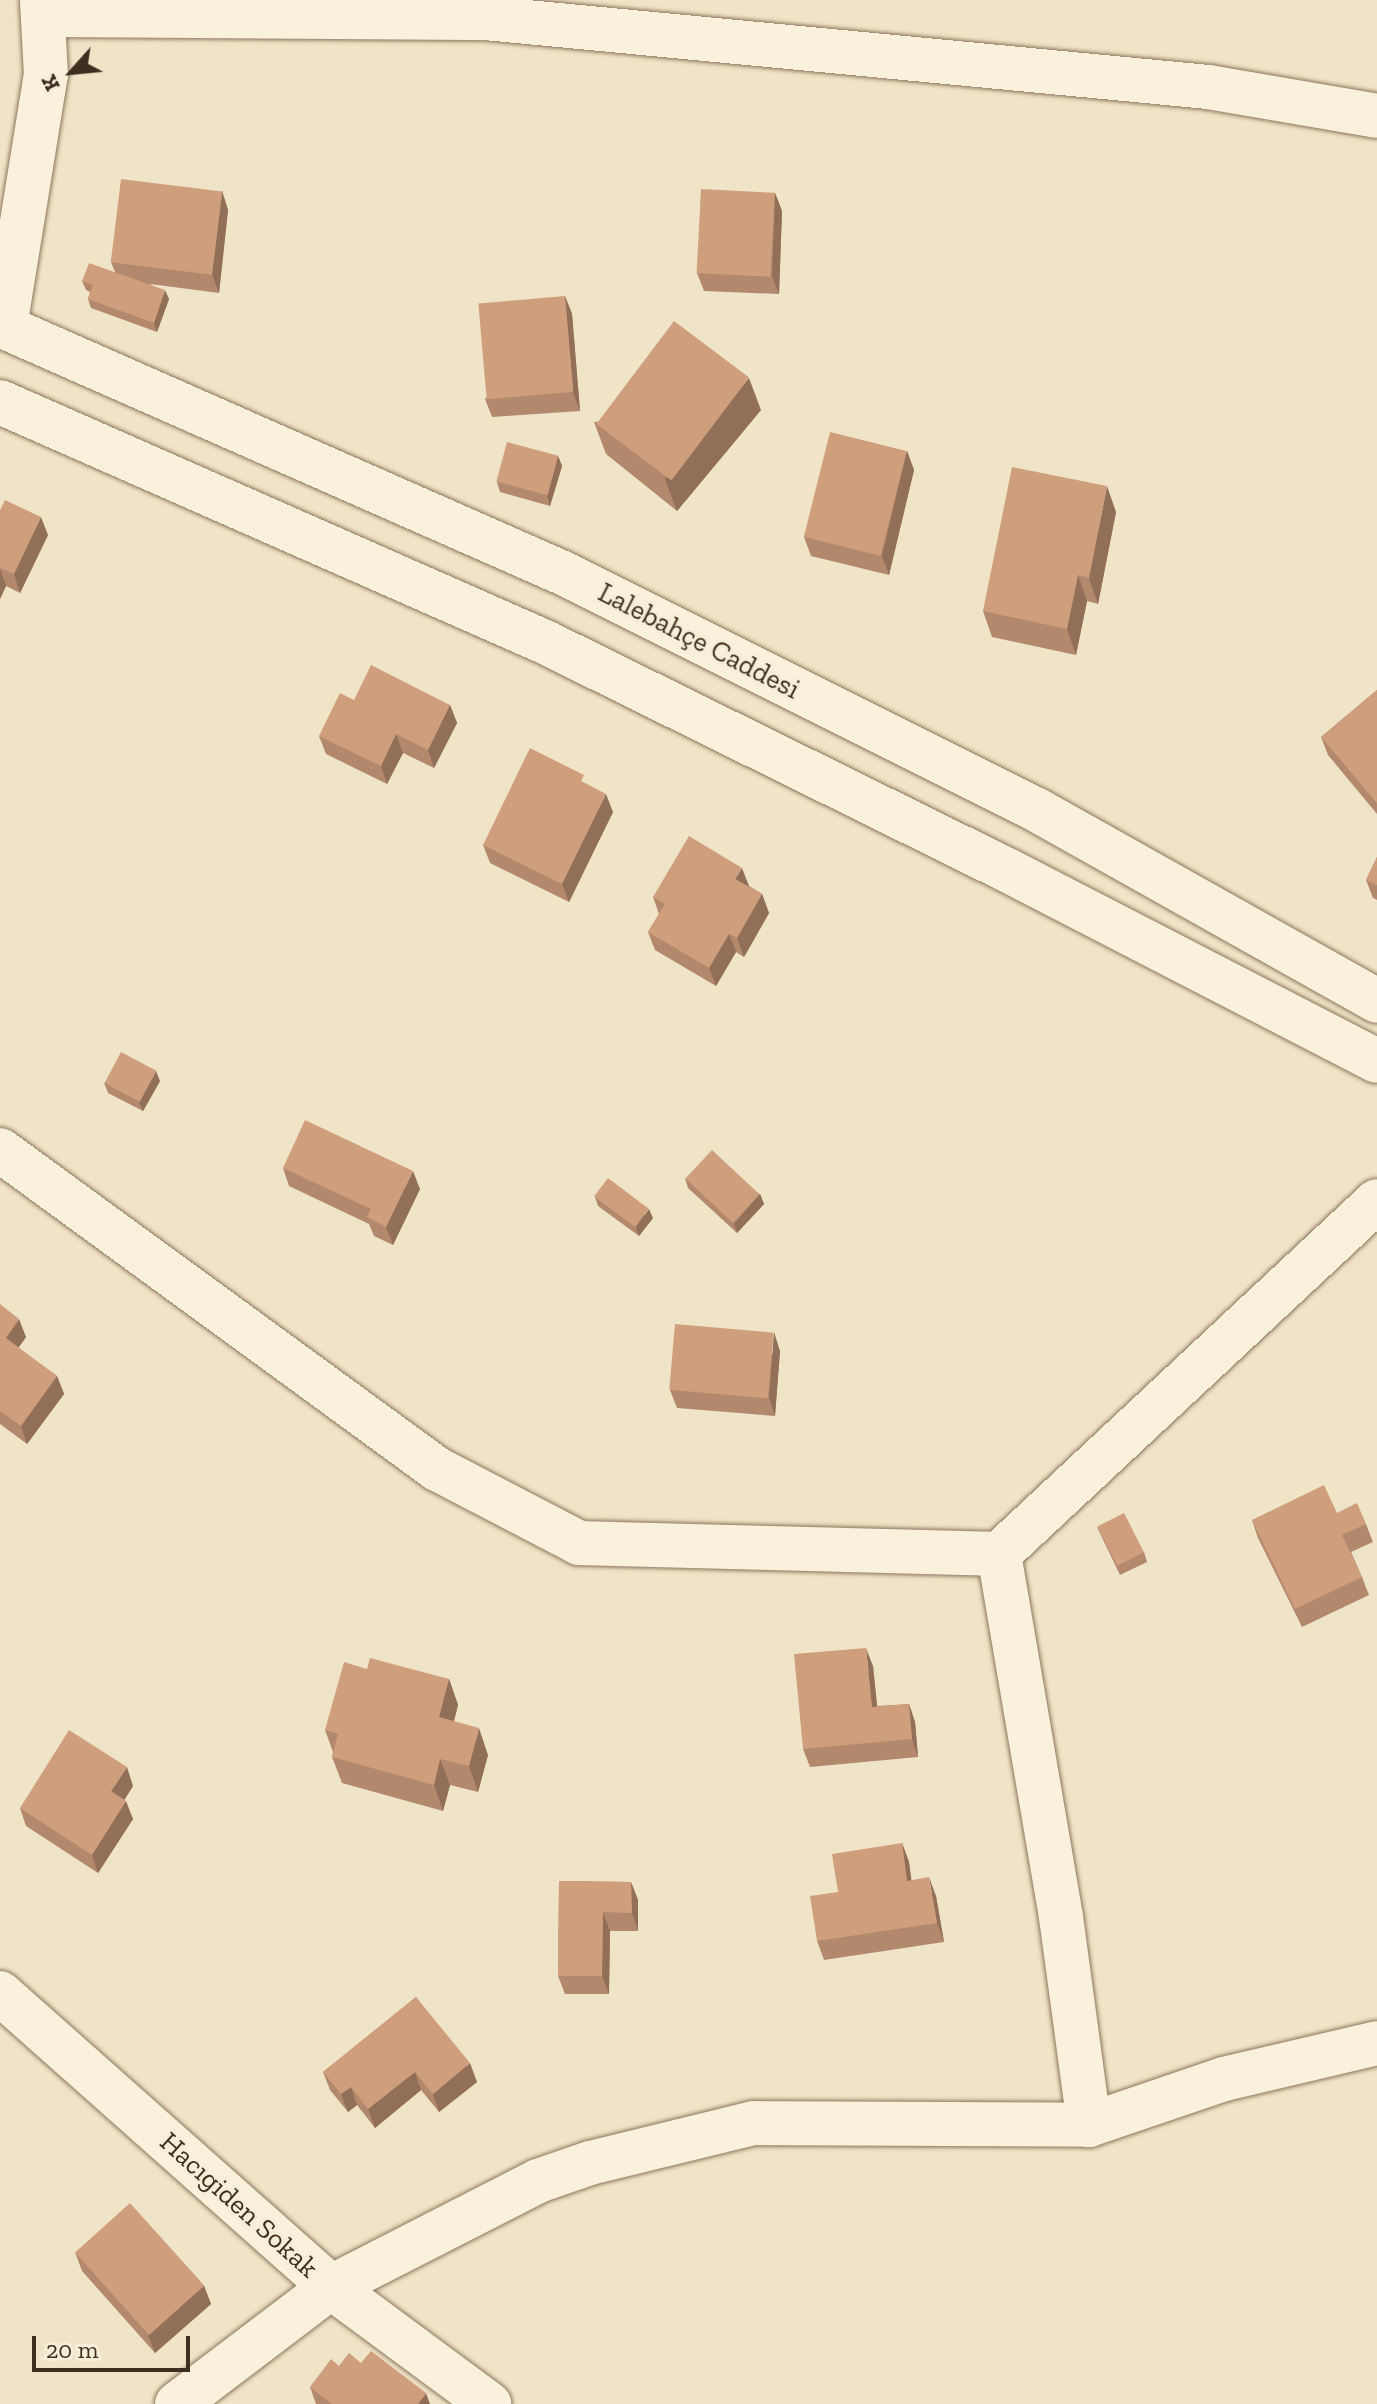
<!DOCTYPE html>
<meta charset="utf-8">
<style>
body{margin:0}
#map{position:relative;width:1377px;height:2404px;overflow:hidden;background:#f0e4c8;font-family:"Zilla Slab",serif}
div>[style]{position:absolute}
[style*='--x']{left:calc(var(--x)*1px);top:calc(var(--y)*1px);width:calc(var(--w)*1px);rotate:calc(var(--a)*1deg)}
.roads{filter:drop-shadow(0 0 2px #8d765c) drop-shadow(0 0 2px #8d765c)}
.minor>*{height:44px;margin:-22px;padding:0 22px;transform-origin:22px;border-radius:22px;background:#faf1dc}
.tertiary>*{height:44px;margin:-22px;padding:0 22px;transform-origin:22px;border-radius:22px;background:#faf1dc}
.wall>*{inset:0;background:#b2896c}
.shaded-wall>*{inset:0;background:#916f58}
.building>*{inset:0;background:#cf9f7d;transform-origin:0 0}
span{translate:-50% -50%;white-space:nowrap;text-align:center;line-height:1.15;-webkit-text-stroke:7px #f7eed8;paint-order:stroke}
.street-label{font-size:28px;color:#3d2e20}
.north{position:absolute;left:32px;top:32px;width:80px;height:80px;-webkit-text-stroke:6px #f7eed8;paint-order:stroke;rotate:243deg;font-size:22px;font-weight:700;line-height:32px;text-align:center;color:#3d2e20}
.north::after{content:'';display:block;margin:auto;width:28px;height:36px;background:#3d2e20;clip-path:polygon(50% 0,100% 100%,50% 72%,0 100%)}
.scale{position:absolute;left:32px;top:2336px;width:158px;height:36px;box-sizing:border-box;border:4px solid #3d2e20;border-top:0;padding-left:10px;font-size:24px;line-height:28px;white-space:nowrap;color:#3d2e20;-webkit-text-stroke:6px #f7eed8;paint-order:stroke}
</style>
<div id="map">
<div class="roads">
<div class="minor">
<div style="--x:43;--y:15;--w:442;--a:0.4"></div>
<div style="--x:485;--y:18;--w:726;--a:5.45"></div>
<div style="--x:1208;--y:87;--w:171;--a:9.7"></div>
<div style="--x:5;--y:327;--w:255;--a:-80.8"></div>
<div style="--x:46;--y:75;--w:75;--a:-93.1"></div>
<div style="--x:0;--y:1150;--w:541;--a:36.13"></div>
<div style="--x:437;--y:1469;--w:160;--a:27.5"></div>
<div style="--x:579;--y:1543;--w:420;--a:1.5"></div>
<div style="--x:999;--y:1554;--w:368;--a:80.3"></div>
<div style="--x:1061;--y:1917;--w:210;--a:82.3"></div>
<div style="--x:999;--y:1554;--w:517;--a:-43.04"></div>
<div style="--x:0;--y:1993;--w:443;--a:41.6"></div>
<div style="--x:331;--y:2287;--w:197;--a:36.5"></div>
<div style="--x:177;--y:2404;--w:193;--a:-37.2"></div>
<div style="--x:331;--y:2287;--w:233;--a:-27.1"></div>
<div style="--x:538;--y:2181;--w:55;--a:-19.1"></div>
<div style="--x:590;--y:2163;--w:169;--a:-13.7"></div>
<div style="--x:754;--y:2123;--w:335;--a:0.3"></div>
<div style="--x:1089;--y:2125;--w:143;--a:-18.8"></div>
<div style="--x:1224;--y:2079;--w:157;--a:-13.2"></div>
</div>
<div class="tertiary">
<div style="--x:0;--y:325;--w:617;--a:23.78"></div>
<div style="--x:565;--y:574;--w:528;--a:26.57"></div>
<div style="--x:1037;--y:810;--w:390;--a:29.3"></div>
<div style="--x:0;--y:402;--w:596;--a:23.77"></div>
<div style="--x:545;--y:642;--w:515;--a:26.27"></div>
<div style="--x:1007;--y:870;--w:416;--a:27.3"></div>
</div>
</div>
<div class="wall">
<div style="clip-path:polygon(222px 191px,228px 210px,219px 293px,150px 284px,169px 299px,157px 332px,91px 308px,88px 299px,90px 292px,86px 290px,82px 281px,115px 272px,111px 262px)"></div>
<div style="clip-path:polygon(775px 193px,782px 211px,779px 294px,704px 291px,697px 273px)"></div>
<div style="clip-path:polygon(565px 296px,572px 314px,580px 411px,492px 417px,485px 399px)"></div>
<div style="clip-path:polygon(761px 410px,677px 511px,606px 454px,594px 422px)"></div>
<div style="clip-path:polygon(907px 451px,914px 470px,889px 575px,811px 556px,804px 537px)"></div>
<div style="clip-path:polygon(558px 456px,562px 466px,550px 506px,500px 492px,497px 482px)"></div>
<div style="clip-path:polygon(0 510px,48px 535px,20px 593px,6px 586px,0 599px)"></div>
<div style="clip-path:polygon(1116px 512px,1098px 604px,1087px 601px,1076px 655px,992px 637px,983px 611px)"></div>
<div style="clip-path:polygon(1377px 690px,1377px 814px,1328px 755px,1321px 737px)"></div>
<div style="clip-path:polygon(354px 700px,450px 705px,457px 723px,434px 768px,403px 753px,387px 784px,326px 754px,319px 736px)"></div>
<div style="clip-path:polygon(587px 784px,613px 812px,569px 902px,490px 863px,483px 845px)"></div>
<div style="clip-path:polygon(1377px 857px,1377px 900px,1373px 898px,1366px 880px)"></div>
<div style="clip-path:polygon(749px 886px,762px 894px,769px 913px,744px 957px,736px 952px,716px 986px,655px 950px,648px 932px,659px 914px,653px 897px)"></div>
<div style="clip-path:polygon(160px 1081px,143px 1111px,108px 1093px,104px 1083px)"></div>
<div style="clip-path:polygon(283px 1168px,420px 1189px,393px 1245px,374px 1236px,369px 1224px,289px 1186px)"></div>
<div style="clip-path:polygon(685px 1178px,760px 1194px,764px 1204px,737px 1233px,688px 1188px)"></div>
<div style="clip-path:polygon(595px 1197px,653px 1218px,639px 1236px,598px 1206px)"></div>
<div style="clip-path:polygon(0 1304px,26px 1337px,18px 1348px,57px 1376px,64px 1394px,27px 1444px,0 1424px)"></div>
<div style="clip-path:polygon(780px 1351px,775px 1416px,677px 1408px,670px 1390px)"></div>
<div style="clip-path:polygon(1337px 1513px,1366px 1524px,1373px 1542px,1351px 1552px,1362px 1577px,1369px 1595px,1302px 1627px,1258px 1538px,1252px 1520px)"></div>
<div style="clip-path:polygon(1097px 1527px,1144px 1552px,1147px 1562px,1120px 1575px)"></div>
<div style="clip-path:polygon(873px 1666px,877px 1706px,909px 1704px,915px 1722px,918px 1757px,810px 1767px,803px 1749px)"></div>
<div style="clip-path:polygon(367px 1669px,449px 1679px,458px 1705px,454px 1721px,488px 1755px,478px 1792px,450px 1785px,443px 1811px,342px 1783px,332px 1757px,333px 1752px,325px 1730px)"></div>
<div style="clip-path:polygon(133px 1786px,124px 1800px,133px 1819px,98px 1873px,26px 1826px,20px 1808px)"></div>
<div style="clip-path:polygon(902px 1843px,909px 1862px,911px 1880px,936px 1896px,944px 1942px,824px 1960px,817px 1941px,838px 1892px)"></div>
<div style="clip-path:polygon(559px 1881px,631px 1882px,638px 1900px,638px 1931px,610px 1931px,609px 1994px,565px 1994px,558px 1976px)"></div>
<div style="clip-path:polygon(416px 1997px,477px 2082px,439px 2112px,421px 2090px,375px 2128px,357px 2105px,348px 2112px,330px 2090px,323px 2072px)"></div>
<div style="clip-path:polygon(75px 2252px,204px 2286px,211px 2304px,155px 2353px,82px 2271px)"></div>
<div style="clip-path:polygon(361px 2363px,430px 2404px,316px 2404px,310px 2387px,339px 2366px)"></div>
</div>
<div class="shaded-wall">
<div style="clip-path:polygon(222px 191px,228px 210px,219px 293px,212px 274px)"></div>
<div style="clip-path:polygon(775px 193px,782px 211px,779px 294px,772px 276px)"></div>
<div style="clip-path:polygon(165px 290px,169px 299px,157px 332px,154px 323px)"></div>
<div style="clip-path:polygon(565px 296px,572px 314px,580px 411px,573px 392px)"></div>
<div style="clip-path:polygon(749px 378px,761px 410px,677px 511px,665px 479px)"></div>
<div style="clip-path:polygon(907px 451px,914px 470px,889px 575px,882px 556px)"></div>
<div style="clip-path:polygon(558px 456px,562px 466px,550px 506px,547px 496px)"></div>
<div style="clip-path:polygon(1107px 486px,1116px 512px,1098px 604px,1089px 578px)"></div>
<div style="clip-path:polygon(41px 517px,48px 535px,20px 593px,14px 574px)"></div>
<div style="clip-path:polygon(0 569px,6px 586px,0 599px)"></div>
<div style="clip-path:polygon(1078px 575px,1087px 601px,1076px 655px,1067px 629px)"></div>
<div style="clip-path:polygon(450px 705px,457px 723px,434px 768px,428px 750px)"></div>
<div style="clip-path:polygon(396px 734px,403px 753px,387px 784px,381px 766px)"></div>
<div style="clip-path:polygon(606px 794px,613px 812px,569px 902px,562px 884px)"></div>
<div style="clip-path:polygon(742px 868px,749px 886px,742px 897px,735px 879px)"></div>
<div style="clip-path:polygon(762px 894px,769px 913px,744px 957px,737px 938px)"></div>
<div style="clip-path:polygon(729px 934px,736px 952px,716px 986px,709px 968px)"></div>
<div style="clip-path:polygon(156px 1071px,160px 1081px,143px 1111px,139px 1102px)"></div>
<div style="clip-path:polygon(413px 1171px,420px 1189px,393px 1245px,386px 1227px)"></div>
<div style="clip-path:polygon(760px 1194px,764px 1204px,737px 1233px,734px 1224px)"></div>
<div style="clip-path:polygon(649px 1209px,653px 1218px,639px 1236px,636px 1227px)"></div>
<div style="clip-path:polygon(19px 1319px,26px 1337px,12px 1357px,6px 1338px)"></div>
<div style="clip-path:polygon(774px 1332px,780px 1351px,775px 1416px,769px 1398px)"></div>
<div style="clip-path:polygon(57px 1376px,64px 1394px,27px 1444px,21px 1426px)"></div>
<div style="clip-path:polygon(866px 1648px,873px 1666px,879px 1725px,872px 1707px)"></div>
<div style="clip-path:polygon(449px 1679px,458px 1705px,448px 1743px,439px 1717px)"></div>
<div style="clip-path:polygon(909px 1704px,915px 1722px,918px 1757px,912px 1739px)"></div>
<div style="clip-path:polygon(479px 1728px,488px 1755px,478px 1792px,469px 1766px)"></div>
<div style="clip-path:polygon(440px 1759px,450px 1785px,443px 1811px,434px 1785px)"></div>
<div style="clip-path:polygon(127px 1767px,133px 1786px,118px 1810px,111px 1791px)"></div>
<div style="clip-path:polygon(126px 1801px,133px 1819px,98px 1873px,92px 1855px)"></div>
<div style="clip-path:polygon(902px 1843px,909px 1862px,914px 1899px,907px 1881px)"></div>
<div style="clip-path:polygon(929px 1877px,936px 1896px,944px 1942px,937px 1923px)"></div>
<div style="clip-path:polygon(631px 1882px,638px 1900px,638px 1931px,632px 1913px)"></div>
<div style="clip-path:polygon(603px 1912px,610px 1931px,609px 1994px,602px 1976px)"></div>
<div style="clip-path:polygon(470px 2063px,477px 2082px,439px 2112px,433px 2094px)"></div>
<div style="clip-path:polygon(415px 2072px,421px 2090px,375px 2128px,368px 2109px)"></div>
<div style="clip-path:polygon(351px 2087px,357px 2105px,348px 2112px,341px 2094px)"></div>
<div style="clip-path:polygon(204px 2286px,211px 2304px,155px 2353px,148px 2335px)"></div>
<div style="clip-path:polygon(426px 2393px,430px 2404px,418px 2404px)"></div>
</div>
<div class="building">
<div style="left:121px;top:179px;width:102px;height:84px;rotate:7deg"></div>
<div style="left:701px;top:189px;width:74px;height:84px;rotate:3deg"></div>
<div style="clip-path:polygon(89px 263px,165px 290px,154px 323px,88px 299px,93px 285px,82px 281px)"></div>
<div style="left:565px;top:296px;width:96px;height:87px;rotate:85deg"></div>
<div style="left:674px;top:321px;width:94px;height:129px;rotate:37deg"></div>
<div style="left:830px;top:432px;width:79px;height:108px;rotate:14deg"></div>
<div style="left:507px;top:442px;width:53px;height:41px;rotate:15deg"></div>
<div style="clip-path:polygon(1012px 467px,1107px 486px,1089px 578px,1078px 575px,1067px 629px,983px 611px)"></div>
<div style="clip-path:polygon(5px 500px,41px 517px,14px 574px,0 568px,0 510px)"></div>
<div style="clip-path:polygon(371px 665px,450px 705px,428px 750px,396px 734px,381px 766px,319px 736px,340px 693px,354px 700px)"></div>
<div style="clip-path:polygon(1377px 690px,1377px 803px,1321px 737px)"></div>
<div style="clip-path:polygon(530px 748px,584px 775px,581px 781px,606px 794px,562px 884px,483px 845px)"></div>
<div style="clip-path:polygon(689px 836px,742px 868px,735px 879px,762px 894px,737px 938px,729px 934px,709px 968px,648px 932px,665px 904px,653px 897px)"></div>
<div style="clip-path:polygon(1377px 857px,1377px 885px,1366px 880px)"></div>
<div style="left:121px;top:1052px;width:40px;height:35px;rotate:28deg"></div>
<div style="clip-path:polygon(305px 1120px,413px 1171px,386px 1227px,367px 1217px,371px 1209px,283px 1168px)"></div>
<div style="left:712px;top:1150px;width:65px;height:39px;rotate:43deg"></div>
<div style="left:608px;top:1178px;width:51px;height:23px;rotate:37deg"></div>
<div style="clip-path:polygon(0 1304px,19px 1319px,6px 1338px,57px 1376px,21px 1426px,0 1411px)"></div>
<div style="left:675px;top:1324px;width:99px;height:66px;rotate:5deg"></div>
<div style="clip-path:polygon(1324px 1485px,1337px 1513px,1357px 1503px,1366px 1524px,1342px 1535px,1362px 1577px,1295px 1609px,1252px 1520px)"></div>
<div style="left:1124px;top:1513px;width:44px;height:30px;rotate:63deg"></div>
<div style="clip-path:polygon(866px 1648px,872px 1707px,909px 1704px,912px 1739px,803px 1749px,794px 1654px)"></div>
<div style="clip-path:polygon(370px 1658px,449px 1679px,439px 1717px,479px 1728px,469px 1766px,440px 1759px,434px 1785px,332px 1757px,338px 1734px,325px 1730px,344px 1662px,367px 1669px)"></div>
<div style="clip-path:polygon(69px 1730px,127px 1767px,111px 1791px,126px 1801px,92px 1855px,20px 1808px)"></div>
<div style="clip-path:polygon(902px 1843px,907px 1881px,929px 1877px,937px 1923px,817px 1941px,810px 1896px,838px 1892px,832px 1854px)"></div>
<div style="clip-path:polygon(559px 1881px,631px 1882px,632px 1913px,603px 1912px,602px 1976px,558px 1976px)"></div>
<div style="clip-path:polygon(416px 1997px,470px 2063px,433px 2094px,415px 2072px,368px 2109px,351px 2087px,341px 2094px,323px 2072px)"></div>
<div style="left:130px;top:2203px;width:111px;height:74px;rotate:48deg"></div>
<div style="clip-path:polygon(371px 2351px,426px 2393px,418px 2404px,332px 2404px,310px 2387px,331px 2359px,339px 2366px,349px 2353px,361px 2363px)"></div>
</div>
<div class="street-label">
<span style="left:699px;top:641px;rotate:27deg">Lalebahçe Caddesi</span>
<span style="left:239px;top:2205px;rotate:42deg">Hacıgiden Sokak</span>
</div>
<div class="north">K</div>
<div class="scale">20 m</div>
</div>
